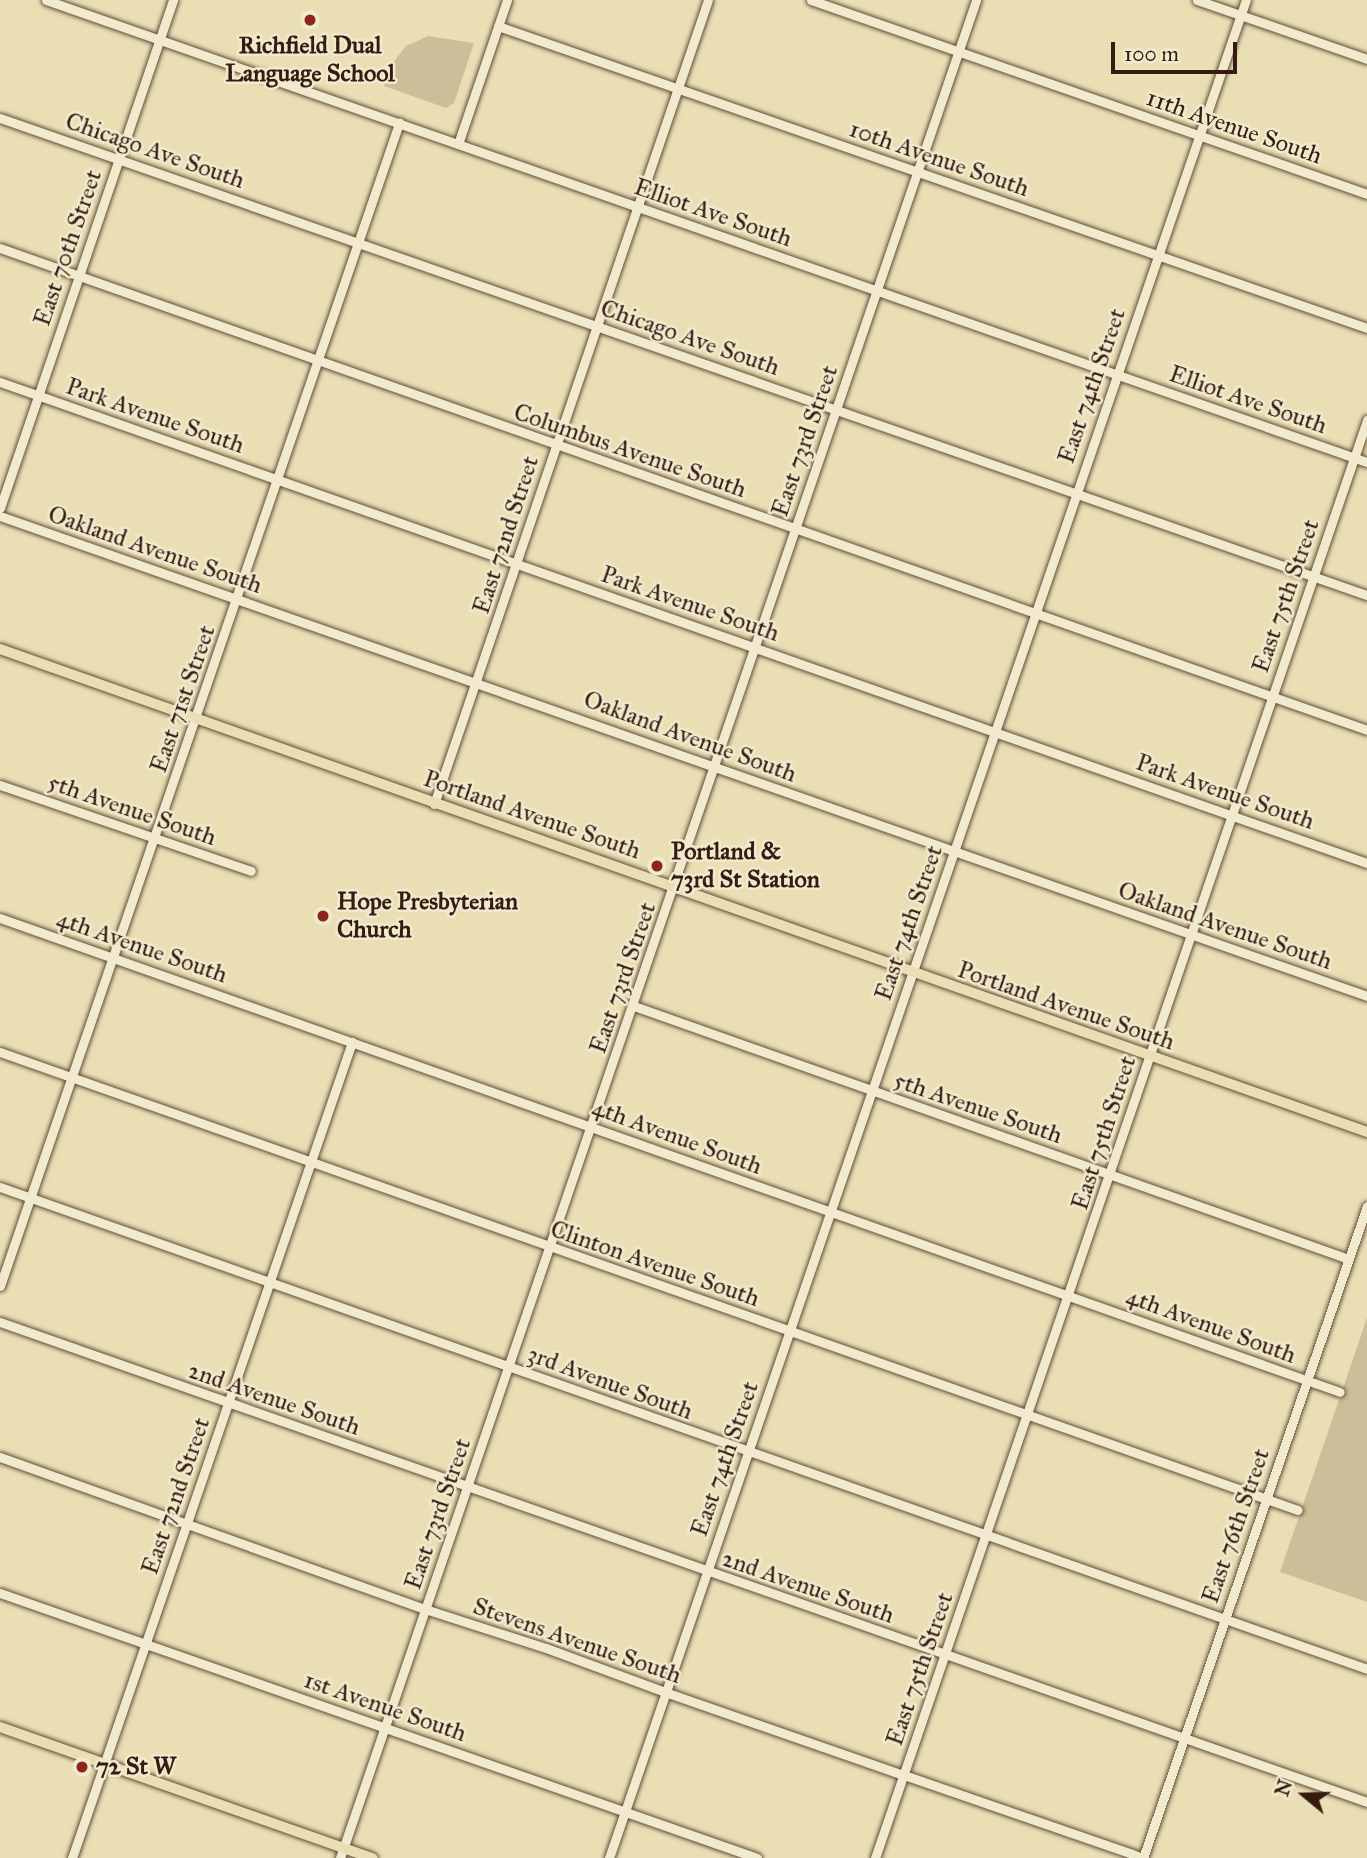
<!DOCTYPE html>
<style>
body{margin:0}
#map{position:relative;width:1367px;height:1858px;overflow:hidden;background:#eadfb4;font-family:"IM FELL Great Primer",serif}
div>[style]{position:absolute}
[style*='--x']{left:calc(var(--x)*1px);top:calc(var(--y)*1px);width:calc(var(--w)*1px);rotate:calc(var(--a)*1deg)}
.green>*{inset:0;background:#cbbe98}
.roads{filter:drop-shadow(0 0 2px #634c3a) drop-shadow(0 0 2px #634c3a)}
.minor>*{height:9px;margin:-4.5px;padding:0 4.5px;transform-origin:4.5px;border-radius:4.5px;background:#f1eace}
.major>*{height:10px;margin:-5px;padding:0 5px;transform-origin:5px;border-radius:5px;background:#eadfb4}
.dots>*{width:19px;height:19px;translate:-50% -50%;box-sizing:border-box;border:4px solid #f1eace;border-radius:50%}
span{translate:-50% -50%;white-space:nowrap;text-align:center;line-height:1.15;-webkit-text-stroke:5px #f1eace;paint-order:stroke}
.poi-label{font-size:24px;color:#361b11;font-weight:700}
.left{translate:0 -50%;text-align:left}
.street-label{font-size:24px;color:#361b11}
.north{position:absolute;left:1269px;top:1760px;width:70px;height:70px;-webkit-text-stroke:5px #f1eace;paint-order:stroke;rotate:289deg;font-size:19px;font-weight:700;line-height:28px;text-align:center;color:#361b11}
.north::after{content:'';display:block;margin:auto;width:24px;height:32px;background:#361b11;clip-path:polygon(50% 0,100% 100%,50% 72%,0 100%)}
.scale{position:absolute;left:1111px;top:42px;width:126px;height:32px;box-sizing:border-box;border:4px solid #361b11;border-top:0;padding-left:9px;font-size:21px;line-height:24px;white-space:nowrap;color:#361b11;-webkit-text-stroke:5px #f1eace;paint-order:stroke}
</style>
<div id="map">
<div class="green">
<div style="clip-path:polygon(428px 36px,474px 43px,454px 103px,446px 108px,384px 86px,392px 64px,406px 46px)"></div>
<div style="clip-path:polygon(1367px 1318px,1367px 1602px,1280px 1572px)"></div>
</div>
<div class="roads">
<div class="minor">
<div style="--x:46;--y:0;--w:1399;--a:19.28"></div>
<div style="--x:811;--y:0;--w:589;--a:19.23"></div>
<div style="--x:1197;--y:0;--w:180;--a:19.1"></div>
<div style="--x:498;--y:26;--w:920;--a:19.16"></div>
<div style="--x:0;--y:118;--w:1448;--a:19.24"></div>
<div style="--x:458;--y:144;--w:152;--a:-71.2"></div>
<div style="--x:0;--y:248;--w:1449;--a:19.42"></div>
<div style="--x:0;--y:382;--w:1449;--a:19.39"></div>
<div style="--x:0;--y:508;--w:537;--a:-71.19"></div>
<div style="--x:0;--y:516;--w:1449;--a:19.35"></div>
<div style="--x:0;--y:785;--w:265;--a:18.9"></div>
<div style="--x:434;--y:804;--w:849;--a:-71.18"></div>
<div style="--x:0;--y:918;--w:1421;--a:19.48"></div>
<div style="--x:634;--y:1006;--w:758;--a:19.49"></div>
<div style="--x:0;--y:1052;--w:1376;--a:19.44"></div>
<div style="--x:0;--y:1187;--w:1449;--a:19.42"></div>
<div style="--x:0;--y:1286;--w:1230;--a:-71.06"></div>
<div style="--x:0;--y:1322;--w:1449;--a:19.35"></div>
<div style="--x:0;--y:1457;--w:451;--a:19.7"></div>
<div style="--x:425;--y:1609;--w:127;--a:17.9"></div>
<div style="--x:546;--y:1648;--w:127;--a:20.3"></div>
<div style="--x:665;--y:1692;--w:253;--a:19.2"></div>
<div style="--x:904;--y:1775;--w:241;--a:19.1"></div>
<div style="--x:1132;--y:1854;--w:12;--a:20"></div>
<div style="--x:1143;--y:1858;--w:689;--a:-71.04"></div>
<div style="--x:0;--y:1593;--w:802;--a:19.29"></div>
<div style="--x:72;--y:1858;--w:863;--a:-71.06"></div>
<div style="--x:340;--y:1858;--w:1964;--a:-71.1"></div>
<div style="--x:609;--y:1858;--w:1964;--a:-71.08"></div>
<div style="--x:875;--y:1858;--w:1520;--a:-71.11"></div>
</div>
<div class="major">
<div style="--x:0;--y:649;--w:1450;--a:19.46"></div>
<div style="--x:0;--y:1727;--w:395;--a:19.4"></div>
</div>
</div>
<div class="dots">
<div style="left:310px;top:20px;background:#8f2418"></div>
<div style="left:657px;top:866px;background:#8f2418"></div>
<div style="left:323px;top:916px;background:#8f2418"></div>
<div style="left:82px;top:1767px;background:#8f2418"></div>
</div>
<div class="poi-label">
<span style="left:310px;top:60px">Richfield Dual<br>Language School</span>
<span class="left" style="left:671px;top:866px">Portland &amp;<br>73rd St Station</span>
<span class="left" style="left:337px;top:916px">Hope Presbyterian<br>Church</span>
<span class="left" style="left:96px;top:1767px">72 St W</span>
</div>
<div class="street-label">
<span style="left:1234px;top:127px;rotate:19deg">11th Avenue South</span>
<span style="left:155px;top:151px;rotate:19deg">Chicago Ave South</span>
<span style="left:939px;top:159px;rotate:19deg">10th Avenue South</span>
<span style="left:713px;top:213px;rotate:19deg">Elliot Ave South</span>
<span style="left:68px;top:248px;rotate:-71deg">East 70th Street</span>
<span style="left:690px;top:338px;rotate:19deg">Chicago Ave South</span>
<span style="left:1092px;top:386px;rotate:-71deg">East 74th Street</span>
<span style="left:1248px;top:400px;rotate:19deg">Elliot Ave South</span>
<span style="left:155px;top:416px;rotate:19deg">Park Avenue South</span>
<span style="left:805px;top:441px;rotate:-71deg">East 73rd Street</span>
<span style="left:630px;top:451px;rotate:19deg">Columbus Avenue South</span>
<span style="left:506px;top:535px;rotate:-72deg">East 72nd Street</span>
<span style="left:155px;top:550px;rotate:19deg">Oakland Avenue South</span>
<span style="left:1286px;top:596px;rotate:-71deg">East 75th Street</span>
<span style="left:690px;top:604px;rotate:19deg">Park Avenue South</span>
<span style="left:183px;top:699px;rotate:-71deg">East 71st Street</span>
<span style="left:690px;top:737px;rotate:20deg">Oakland Avenue South</span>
<span style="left:1225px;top:792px;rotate:19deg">Park Avenue South</span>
<span style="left:132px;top:810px;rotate:19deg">5th Avenue South</span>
<span style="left:532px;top:815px;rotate:19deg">Portland Avenue South</span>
<span style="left:909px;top:923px;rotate:-71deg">East 74th Street</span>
<span style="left:1225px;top:926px;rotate:19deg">Oakland Avenue South</span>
<span style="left:142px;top:947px;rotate:19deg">4th Avenue South</span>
<span style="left:623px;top:978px;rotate:-71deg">East 73rd Street</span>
<span style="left:1066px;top:1006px;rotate:19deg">Portland Avenue South</span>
<span style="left:978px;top:1108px;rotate:19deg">5th Avenue South</span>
<span style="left:1104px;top:1133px;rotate:-72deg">East 75th Street</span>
<span style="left:677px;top:1137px;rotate:20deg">4th Avenue South</span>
<span style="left:655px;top:1264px;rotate:19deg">Clinton Avenue South</span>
<span style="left:1211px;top:1326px;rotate:20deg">4th Avenue South</span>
<span style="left:610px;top:1383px;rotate:20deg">3rd Avenue South</span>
<span style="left:274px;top:1399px;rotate:19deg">2nd Avenue South</span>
<span style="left:725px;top:1459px;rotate:-71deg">East 74th Street</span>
<span style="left:176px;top:1496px;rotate:-71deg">East 72nd Street</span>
<span style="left:438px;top:1514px;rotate:-71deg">East 73rd Street</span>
<span style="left:1236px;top:1526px;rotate:-71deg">East 76th Street</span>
<span style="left:808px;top:1587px;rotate:19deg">2nd Avenue South</span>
<span style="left:577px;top:1641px;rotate:19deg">Stevens Avenue South</span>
<span style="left:920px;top:1669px;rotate:-71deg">East 75th Street</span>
<span style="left:385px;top:1707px;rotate:19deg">1st Avenue South</span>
</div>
<div class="north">N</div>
<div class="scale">100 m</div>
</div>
